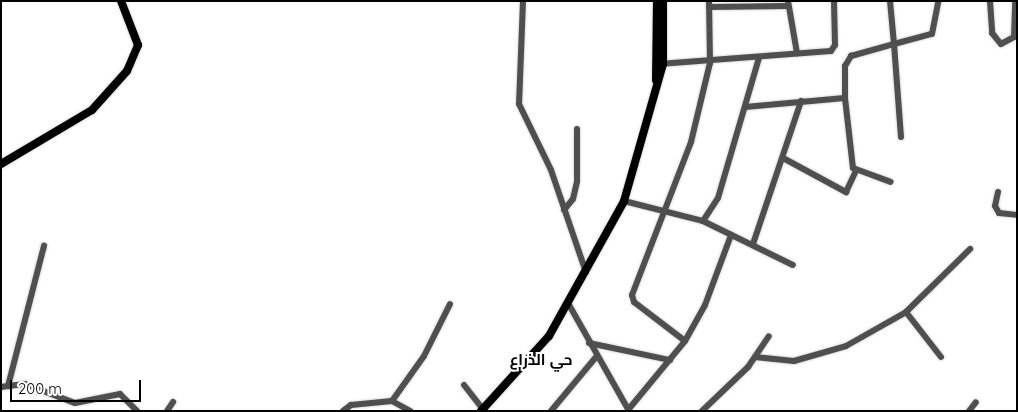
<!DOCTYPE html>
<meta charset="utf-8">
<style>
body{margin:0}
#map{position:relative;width:1018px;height:412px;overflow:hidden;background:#fff;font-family:Quicksand,Cairo,sans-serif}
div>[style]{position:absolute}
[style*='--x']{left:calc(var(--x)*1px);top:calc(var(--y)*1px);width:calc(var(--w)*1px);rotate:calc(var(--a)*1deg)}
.roads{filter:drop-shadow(0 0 1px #dbdbdb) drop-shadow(0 0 1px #dbdbdb)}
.minor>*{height:6px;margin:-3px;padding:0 3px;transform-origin:3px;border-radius:3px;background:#4f4f4f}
.major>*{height:8px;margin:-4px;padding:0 4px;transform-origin:4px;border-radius:4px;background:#000}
span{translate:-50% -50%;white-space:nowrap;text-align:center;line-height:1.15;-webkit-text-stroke:4px #fff;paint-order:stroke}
.neighbourhood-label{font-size:15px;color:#000;font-weight:700}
.frame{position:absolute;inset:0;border:2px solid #000;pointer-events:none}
.scale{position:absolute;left:10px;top:380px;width:131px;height:22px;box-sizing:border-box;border:2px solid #000;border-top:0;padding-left:6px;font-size:15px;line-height:18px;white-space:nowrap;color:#000;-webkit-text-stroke:4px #fff;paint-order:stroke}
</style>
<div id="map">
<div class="roads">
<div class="minor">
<div style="--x:523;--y:1;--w:103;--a:92.2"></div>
<div style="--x:519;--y:104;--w:73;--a:64.1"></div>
<div style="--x:551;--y:170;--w:108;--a:71.1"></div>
<div style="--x:788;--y:1;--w:53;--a:80.2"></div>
<div style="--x:990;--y:1;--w:32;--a:86"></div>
<div style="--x:992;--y:33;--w:14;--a:51"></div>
<div style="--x:1001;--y:44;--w:15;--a:-28"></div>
<div style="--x:1014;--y:37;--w:36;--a:-88"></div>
<div style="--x:709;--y:7;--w:79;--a:-0.7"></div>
<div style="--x:659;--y:64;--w:172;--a:-4.3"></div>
<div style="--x:831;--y:51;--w:7;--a:-56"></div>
<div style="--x:835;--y:45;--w:44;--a:-91.3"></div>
<div style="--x:845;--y:98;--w:70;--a:83.5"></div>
<div style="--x:853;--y:168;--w:40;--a:20.2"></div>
<div style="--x:745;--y:107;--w:100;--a:-5.1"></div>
<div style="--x:845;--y:98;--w:32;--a:-90"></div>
<div style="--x:845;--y:66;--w:12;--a:-59"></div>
<div style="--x:851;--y:56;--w:45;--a:-15.6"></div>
<div style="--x:894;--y:44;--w:43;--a:-95.3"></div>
<div style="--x:901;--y:137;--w:93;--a:-94.3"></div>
<div style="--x:894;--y:44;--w:39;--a:-15"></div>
<div style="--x:932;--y:34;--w:32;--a:-79"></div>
<div style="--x:783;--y:158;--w:72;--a:28.4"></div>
<div style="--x:846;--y:192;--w:23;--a:-65"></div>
<div style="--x:998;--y:192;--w:14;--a:102"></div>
<div style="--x:995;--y:206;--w:8;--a:60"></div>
<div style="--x:999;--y:213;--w:18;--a:6"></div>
<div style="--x:624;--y:201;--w:81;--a:14.2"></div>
<div style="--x:703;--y:221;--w:100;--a:26.1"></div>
<div style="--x:564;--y:210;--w:14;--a:-51"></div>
<div style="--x:573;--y:199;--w:18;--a:-77"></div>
<div style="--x:577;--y:181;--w:52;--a:-90"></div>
<div style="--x:703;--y:221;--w:27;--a:-57"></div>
<div style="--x:718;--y:198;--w:146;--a:-73.7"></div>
<div style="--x:753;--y:244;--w:151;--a:-71.4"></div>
<div style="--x:568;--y:303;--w:124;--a:60.5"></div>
<div style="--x:906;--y:312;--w:57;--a:52.1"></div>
<div style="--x:685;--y:341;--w:64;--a:-142.6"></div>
<div style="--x:634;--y:302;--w:7;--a:-106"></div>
<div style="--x:632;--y:295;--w:164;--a:-68.9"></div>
<div style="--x:691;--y:142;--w:81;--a:-76.5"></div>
<div style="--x:710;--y:63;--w:62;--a:-90.9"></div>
<div style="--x:589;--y:343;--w:83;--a:11.9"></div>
<div style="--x:755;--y:357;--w:39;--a:6"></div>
<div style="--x:794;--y:361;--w:54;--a:-16.1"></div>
<div style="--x:846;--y:346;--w:69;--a:-29.5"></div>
<div style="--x:906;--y:312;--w:90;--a:-44.5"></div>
<div style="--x:464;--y:385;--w:31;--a:52"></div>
<div style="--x:8;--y:386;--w:17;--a:-7"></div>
<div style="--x:25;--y:384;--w:53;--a:20.8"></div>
<div style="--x:75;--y:403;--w:46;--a:-11.3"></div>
<div style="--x:120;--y:394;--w:24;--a:45"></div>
<div style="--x:1;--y:387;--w:7;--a:-8"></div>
<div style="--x:8;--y:386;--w:145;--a:-75.6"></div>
<div style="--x:392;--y:401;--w:55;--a:-54.6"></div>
<div style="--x:424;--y:356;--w:58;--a:-63.4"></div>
<div style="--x:628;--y:410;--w:89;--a:-50.4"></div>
<div style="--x:685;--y:341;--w:41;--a:-60.9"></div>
<div style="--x:705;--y:305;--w:75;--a:-69.6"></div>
<div style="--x:167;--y:411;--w:11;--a:-56"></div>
<div style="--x:343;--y:411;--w:10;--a:-37"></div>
<div style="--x:351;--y:405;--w:41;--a:-5.6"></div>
<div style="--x:392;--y:401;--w:21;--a:29"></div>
<div style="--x:551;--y:411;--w:70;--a:-50.2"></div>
<div style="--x:702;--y:411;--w:64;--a:-43.7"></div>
<div style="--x:748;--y:367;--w:37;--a:-56"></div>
<div style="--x:969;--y:411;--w:11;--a:-52"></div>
</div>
<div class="major">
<div style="--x:656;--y:80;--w:79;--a:-89.3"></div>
<div style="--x:1;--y:164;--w:106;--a:-30.7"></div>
<div style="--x:92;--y:110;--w:52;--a:-48.1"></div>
<div style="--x:127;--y:71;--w:28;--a:-67"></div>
<div style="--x:138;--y:45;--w:47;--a:-111.1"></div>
<div style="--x:481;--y:411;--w:101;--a:-47.8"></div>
<div style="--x:549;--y:336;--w:154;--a:-60.9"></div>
<div style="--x:624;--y:201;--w:142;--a:-74.1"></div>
<div style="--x:663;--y:64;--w:63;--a:-90"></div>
</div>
</div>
<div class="neighbourhood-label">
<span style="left:541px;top:360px">حي الذراع</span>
</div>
<div class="frame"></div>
<div class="scale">200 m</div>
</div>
